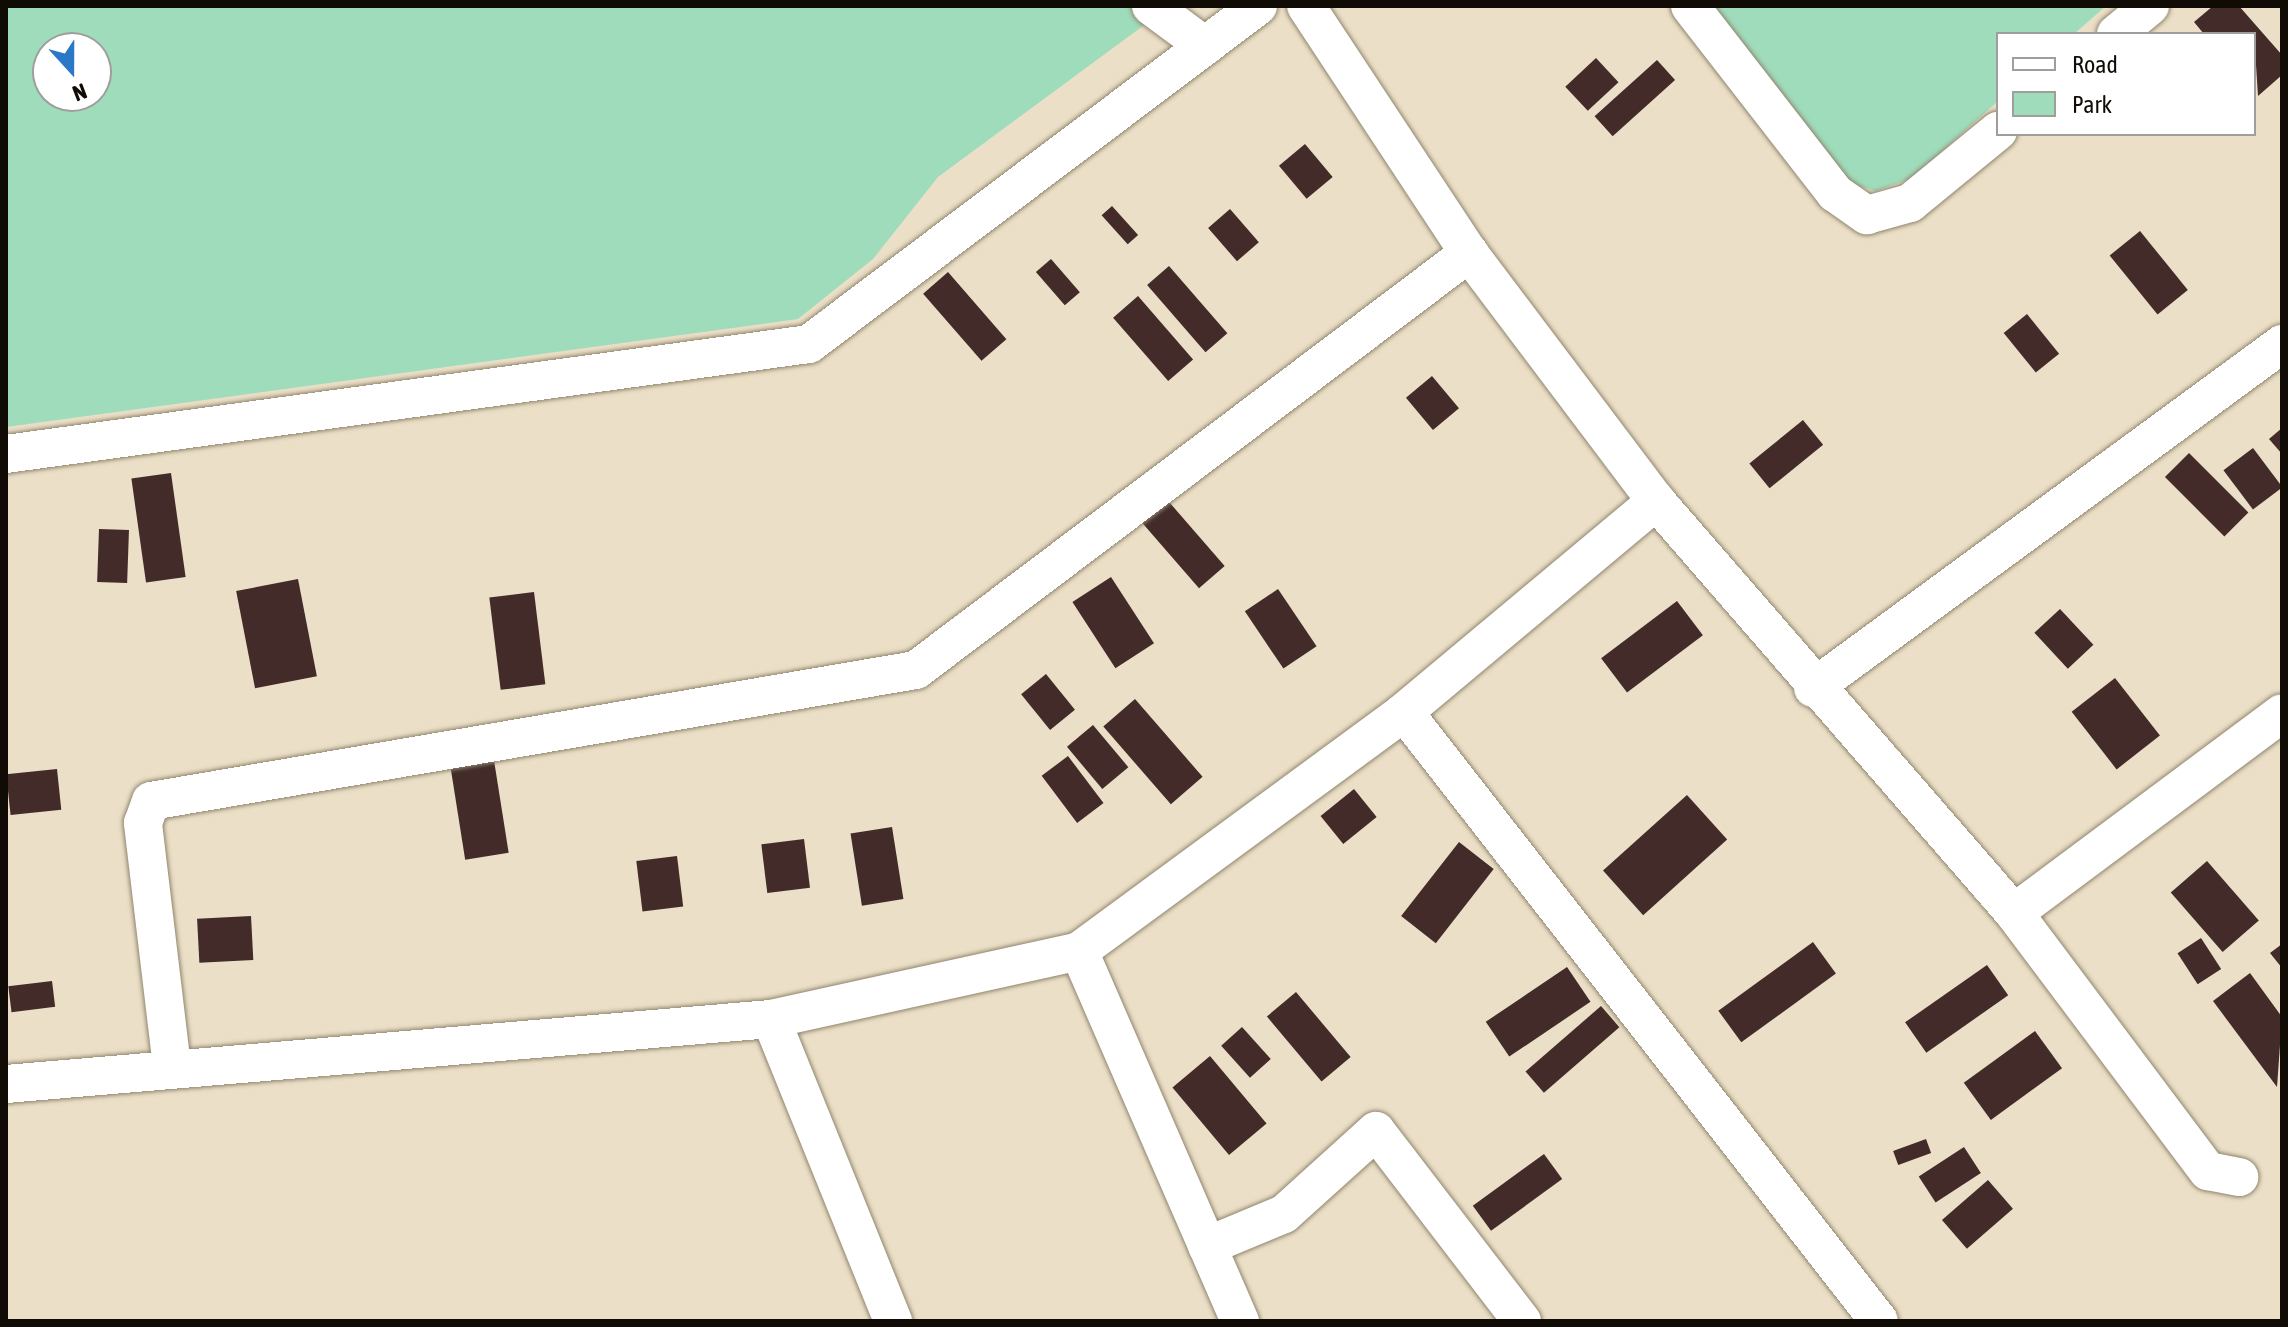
<!DOCTYPE html>
<style>
body{margin:0}
#map{position:relative;width:2288px;height:1327px;overflow:hidden;background:#ebdfc7;font-family:"Asap Condensed",sans-serif}
div>[style]{position:absolute}
[style*='--x']{left:calc(var(--x)*1px);top:calc(var(--y)*1px);width:calc(var(--w)*1px);rotate:calc(var(--a)*1deg)}
.green>*{inset:0;background:#9fdcbb}
.building>*{inset:0;background:#422b29;transform-origin:0 0}
.roads{filter:drop-shadow(0 0 2px #90856e) drop-shadow(0 0 2px #90856e)}
.minor>*{height:38px;margin:-19px;padding:0 19px;transform-origin:19px;border-radius:19px;background:#fff}
span{translate:-50% -50%;white-space:nowrap;text-align:center;line-height:1.15;-webkit-text-stroke:8px #fff;paint-order:stroke}
.frame{position:absolute;inset:0;border:8px solid #100c05;pointer-events:none}
.legend{position:absolute;left:1996px;top:32px;width:260px;height:104px;box-sizing:border-box;background:#fff;border:2px solid #9f9e9b;margin:0;padding:10px 14px;list-style:none;font-size:24px;color:#100c05}
.legend li{display:flex;align-items:center;gap:16px;height:40px}
.legend b{width:40px;border:2px solid #9f9e9b}
.north{position:absolute;left:32px;top:32px;width:80px;height:80px;box-sizing:border-box;background:#fff;border:2px solid #9f9e9b;border-radius:50%;rotate:159deg;font-size:22px;font-weight:700;line-height:32px;text-align:center;color:#100c05}
.north::after{content:'';display:block;margin:auto;width:28px;height:36px;background:#2b78c7;clip-path:polygon(50% 0,100% 100%,50% 72%,0 100%)}
</style>
<div id="map">
<div class="green">
<div style="clip-path:polygon(evenodd,6px 6px,1170px 6px,938px 177px,873px 259px,798px 319px,6px 427px,6px 6px,48px 48px,96px 48px,96px 96px,48px 96px,48px 48px)"></div>
<div style="clip-path:polygon(1707px 6px,2106px 6px,2074px 34px,1998px 34px,1998px 101px,1912px 178px,1876px 191px,1841px 181px)"></div>
</div>
<div class="building">
<div style="clip-path:polygon(2213px 6px,2239px 6px,2282px 55px,2282px 75px,2258px 96px,2254px 34px,2204px 34px,2194px 22px)"></div>
<div style="left:1596px;top:58px;width:33px;height:42px;rotate:47deg"></div>
<div style="left:1657px;top:60px;width:27px;height:84px;rotate:48deg"></div>
<div style="left:1305px;top:144px;width:43px;height:34px;rotate:50deg"></div>
<div style="left:1112px;top:206px;width:39px;height:14px;rotate:48deg"></div>
<div style="left:1230px;top:209px;width:44px;height:29px;rotate:49deg"></div>
<div style="left:2140px;top:231px;width:76px;height:39px;rotate:51deg"></div>
<div style="left:1051px;top:259px;width:44px;height:20px;rotate:49deg"></div>
<div style="left:1169px;top:266px;width:89px;height:29px;rotate:49deg"></div>
<div style="left:948px;top:272px;width:89px;height:33px;rotate:49deg"></div>
<div style="left:1138px;top:296px;width:84px;height:33px;rotate:49deg"></div>
<div style="left:2027px;top:314px;width:51px;height:30px;rotate:51deg"></div>
<div style="left:1432px;top:376px;width:42px;height:34px;rotate:50deg"></div>
<div style="left:1803px;top:420px;width:32px;height:69px;rotate:51deg"></div>
<div style="clip-path:polygon(2282px 428px,2282px 454px,2269px 439px)"></div>
<div style="left:2253px;top:448px;width:49px;height:37px;rotate:53deg"></div>
<div style="left:2189px;top:453px;width:84px;height:34px;rotate:45deg"></div>
<div style="left:171px;top:473px;width:105px;height:40px;rotate:82deg"></div>
<div style="left:1163px;top:495px;width:94px;height:34px;rotate:49deg"></div>
<div style="left:99px;top:529px;width:30px;height:53px;rotate:2deg"></div>
<div style="left:1111px;top:577px;width:79px;height:46px;rotate:57deg"></div>
<div style="left:298px;top:579px;width:99px;height:63px;rotate:79deg"></div>
<div style="left:1278px;top:589px;width:69px;height:40px;rotate:56deg"></div>
<div style="left:534px;top:592px;width:93px;height:45px;rotate:83deg"></div>
<div style="left:1677px;top:601px;width:43px;height:95px;rotate:53deg"></div>
<div style="left:2060px;top:609px;width:49px;height:35px;rotate:47deg"></div>
<div style="left:1046px;top:674px;width:46px;height:32px;rotate:51deg"></div>
<div style="left:2115px;top:678px;width:73px;height:55px;rotate:52deg"></div>
<div style="left:1135px;top:699px;width:103px;height:42px;rotate:49deg"></div>
<div style="left:1093px;top:725px;width:55px;height:34px;rotate:50deg"></div>
<div style="left:493px;top:754px;width:100px;height:44px;rotate:81deg"></div>
<div style="left:1068px;top:756px;width:59px;height:33px;rotate:53deg"></div>
<div style="left:57px;top:769px;width:41px;height:51px;rotate:84deg"></div>
<div style="left:1354px;top:789px;width:36px;height:43px;rotate:51deg"></div>
<div style="left:1687px;top:795px;width:60px;height:113px;rotate:48deg"></div>
<div style="left:892px;top:827px;width:73px;height:42px;rotate:81deg"></div>
<div style="left:804px;top:839px;width:49px;height:43px;rotate:83deg"></div>
<div style="left:1459px;top:842px;width:44px;height:94px;rotate:38deg"></div>
<div style="left:677px;top:856px;width:51px;height:41px;rotate:83deg"></div>
<div style="left:2207px;top:861px;width:79px;height:48px;rotate:49deg"></div>
<div style="left:251px;top:916px;width:44px;height:54px;rotate:87deg"></div>
<div style="left:2201px;top:938px;width:37px;height:28px;rotate:57deg"></div>
<div style="left:1813px;top:942px;width:39px;height:117px;rotate:54deg"></div>
<div style="clip-path:polygon(2282px 944px,2282px 968px,2270px 953px)"></div>
<div style="left:1987px;top:965px;width:37px;height:100px;rotate:55deg"></div>
<div style="left:1567px;top:967px;width:42px;height:98px;rotate:56deg"></div>
<div style="clip-path:polygon(2250px 973px,2282px 1017px,2277px 1087px,2213px 1001px)"></div>
<div style="left:52px;top:981px;width:26px;height:44px;rotate:83deg"></div>
<div style="left:1296px;top:992px;width:85px;height:38px;rotate:50deg"></div>
<div style="left:1601px;top:1006px;width:28px;height:100px;rotate:49deg"></div>
<div style="left:1242px;top:1027px;width:43px;height:28px;rotate:48deg"></div>
<div style="left:2035px;top:1031px;width:46px;height:88px;rotate:54deg"></div>
<div style="left:1210px;top:1056px;width:88px;height:49px;rotate:50deg"></div>
<div style="left:1926px;top:1139px;width:15px;height:35px;rotate:70deg"></div>
<div style="left:1964px;top:1147px;width:31px;height:54px;rotate:57deg"></div>
<div style="left:1544px;top:1154px;width:31px;height:88px;rotate:54deg"></div>
<div style="left:1988px;top:1180px;width:38px;height:61px;rotate:49deg"></div>
</div>
<div class="roads">
<div class="minor">
<div style="--x:1151;--y:6;--w:67;--a:36.5"></div>
<div style="--x:1306;--y:6;--w:296;--a:56.6"></div>
<div style="--x:1469;--y:253;--w:311;--a:53"></div>
<div style="--x:1656;--y:501;--w:546;--a:49.01"></div>
<div style="--x:2014;--y:913;--w:323;--a:53.1"></div>
<div style="--x:2208;--y:1171;--w:32;--a:11"></div>
<div style="--x:1690;--y:6;--w:237;--a:52.2"></div>
<div style="--x:1835;--y:193;--w:39;--a:35"></div>
<div style="--x:1867;--y:215;--w:45;--a:-15.6"></div>
<div style="--x:1910;--y:203;--w:114;--a:-39.3"></div>
<div style="--x:2116;--y:34;--w:44;--a:-39.5"></div>
<div style="--x:6;--y:454;--w:810;--a:-7.8"></div>
<div style="--x:809;--y:344;--w:562;--a:-36.97"></div>
<div style="--x:1813;--y:688;--w:582;--a:-36.26"></div>
<div style="--x:1404;--y:712;--w:772;--a:52.05"></div>
<div style="--x:2014;--y:913;--w:334;--a:-36.7"></div>
<div style="--x:1079;--y:951;--w:404;--a:66.5"></div>
<div style="--x:771;--y:1019;--w:326;--a:68"></div>
<div style="--x:172;--y:1067;--w:246;--a:-96.8"></div>
<div style="--x:143;--y:823;--w:23;--a:-70"></div>
<div style="--x:151;--y:801;--w:776;--a:-9.72"></div>
<div style="--x:916;--y:670;--w:693;--a:-37.02"></div>
<div style="--x:6;--y:1084;--w:768;--a:-4.86"></div>
<div style="--x:771;--y:1019;--w:315;--a:-12.4"></div>
<div style="--x:1079;--y:951;--w:403;--a:-36.3"></div>
<div style="--x:1404;--y:712;--w:329;--a:-39.9"></div>
<div style="--x:1207;--y:1246;--w:83;--a:-22.6"></div>
<div style="--x:1284;--y:1214;--w:124;--a:-42.1"></div>
<div style="--x:1376;--y:1131;--w:240;--a:52.5"></div>
</div>
</div>
<div class="frame"></div>
<ul class="legend">
<li><b style="height:10px;background:#fff"></b>Road</li>
<li><b style="height:22px;background:#9fdcbb"></b>Park</li>
</ul>
<div class="north">N</div>
</div>
